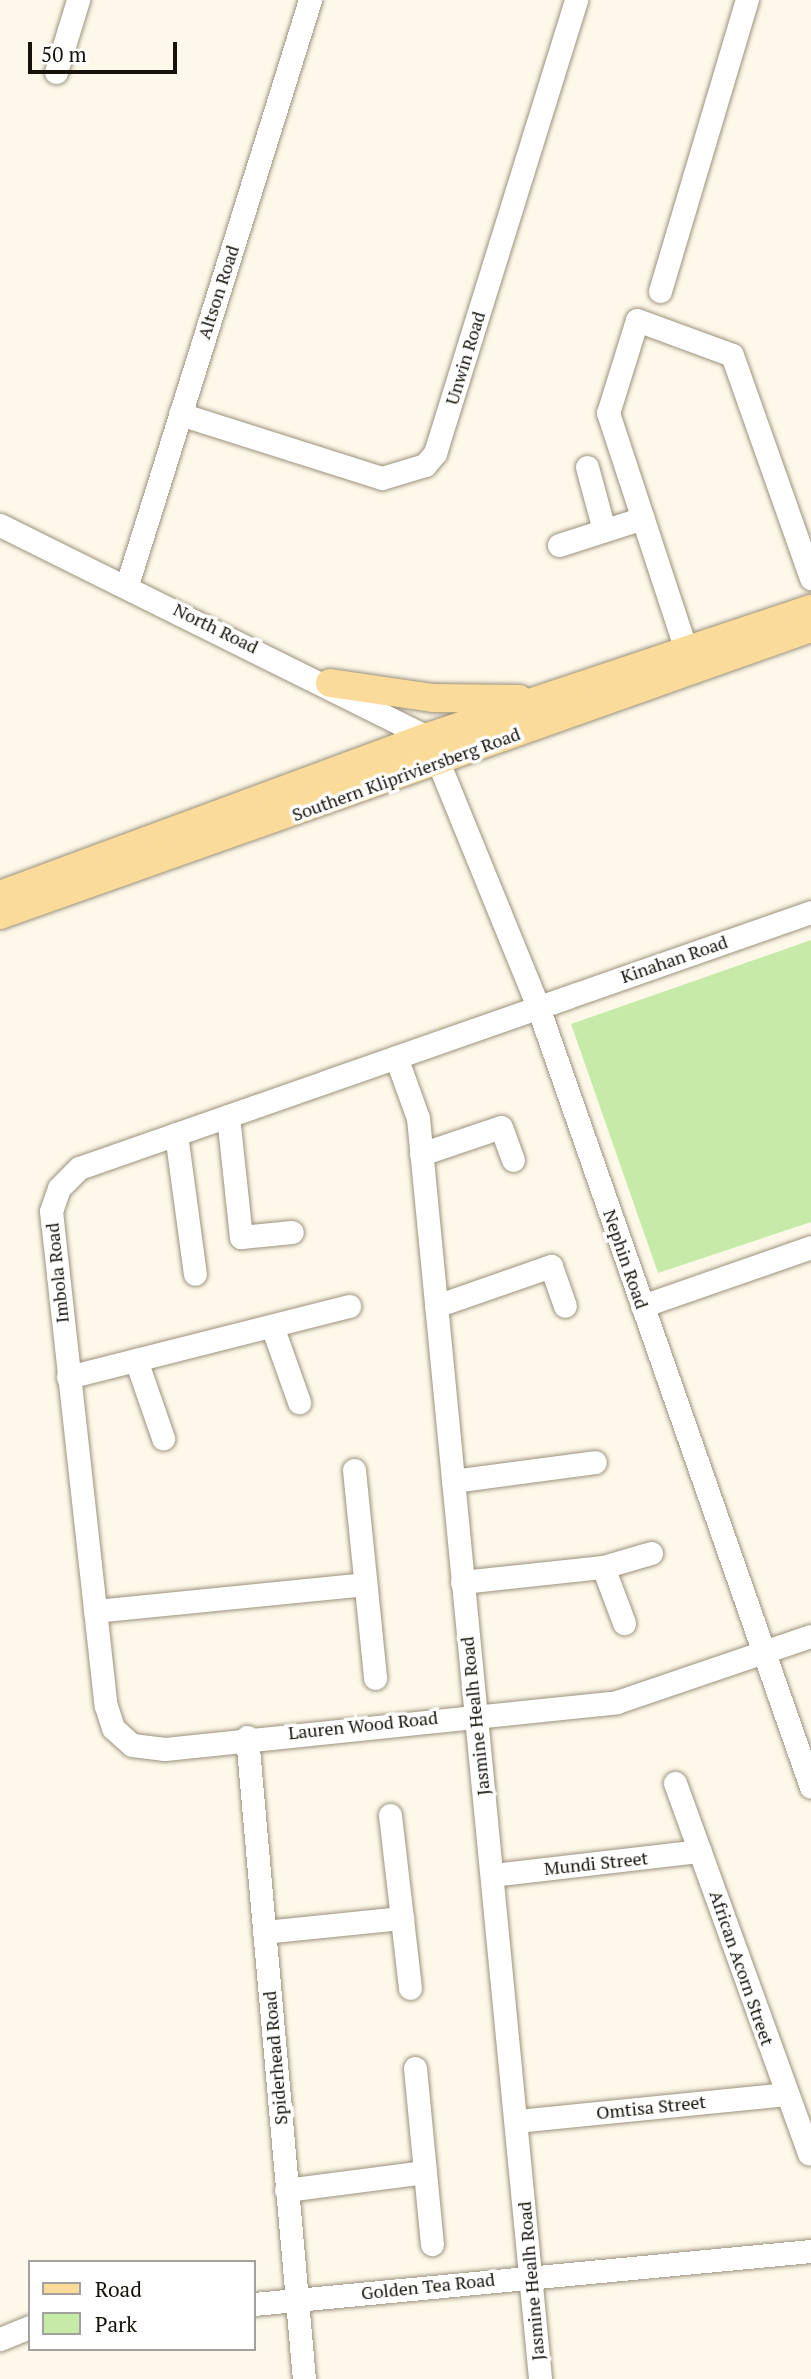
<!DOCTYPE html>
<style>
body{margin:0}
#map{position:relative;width:811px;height:2379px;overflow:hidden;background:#fef8ea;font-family:"PT Serif",serif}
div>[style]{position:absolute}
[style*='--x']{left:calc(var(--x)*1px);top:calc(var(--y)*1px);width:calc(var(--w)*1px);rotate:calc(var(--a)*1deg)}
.green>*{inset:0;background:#c6eba9}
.roads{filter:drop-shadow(0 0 2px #9b927c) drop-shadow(0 0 2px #9b927c)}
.minor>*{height:23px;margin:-11.5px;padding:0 11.5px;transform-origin:11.5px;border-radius:11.5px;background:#fff}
.major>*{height:28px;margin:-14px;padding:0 14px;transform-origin:14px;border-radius:14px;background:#fbdb99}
span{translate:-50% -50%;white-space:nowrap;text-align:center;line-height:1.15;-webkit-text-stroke:7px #fff;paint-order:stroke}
.street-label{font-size:18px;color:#17130b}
.legend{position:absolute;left:28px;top:2260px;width:228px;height:91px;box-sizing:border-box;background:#fff;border:2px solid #a2a19d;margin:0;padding:9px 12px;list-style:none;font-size:21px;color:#17130b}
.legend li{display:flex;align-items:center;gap:14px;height:35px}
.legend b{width:35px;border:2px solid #a2a19d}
.scale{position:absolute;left:28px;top:42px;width:149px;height:32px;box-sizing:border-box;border:4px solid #17130b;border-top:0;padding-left:9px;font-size:21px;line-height:24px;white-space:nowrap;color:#17130b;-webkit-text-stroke:5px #fff;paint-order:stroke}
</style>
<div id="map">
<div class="green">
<div style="clip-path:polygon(811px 940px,811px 1222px,658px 1273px,571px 1024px)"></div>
</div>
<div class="roads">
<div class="minor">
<div style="--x:56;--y:72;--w:75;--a:-73"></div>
<div style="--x:660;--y:291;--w:304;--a:-73.4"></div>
<div style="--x:180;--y:414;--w:212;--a:17.6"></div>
<div style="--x:382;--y:478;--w:45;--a:-16.8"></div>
<div style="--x:425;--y:465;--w:16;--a:-50"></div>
<div style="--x:435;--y:453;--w:474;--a:-72.7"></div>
<div style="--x:587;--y:467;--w:65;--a:74.9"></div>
<div style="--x:0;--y:525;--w:478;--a:26.4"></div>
<div style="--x:428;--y:737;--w:292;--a:67.8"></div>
<div style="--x:538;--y:1007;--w:826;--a:70.71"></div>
<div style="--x:559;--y:545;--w:88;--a:-17.8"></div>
<div style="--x:127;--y:585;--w:613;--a:-72.63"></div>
<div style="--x:686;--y:650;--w:250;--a:-108.2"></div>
<div style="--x:608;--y:413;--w:97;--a:-72.7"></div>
<div style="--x:637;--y:320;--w:101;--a:20.2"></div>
<div style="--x:732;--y:355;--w:237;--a:70.5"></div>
<div style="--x:811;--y:912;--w:775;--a:160.72"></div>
<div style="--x:79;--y:1168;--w:28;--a:135"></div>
<div style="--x:59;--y:1188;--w:24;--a:109"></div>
<div style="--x:51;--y:1211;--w:498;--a:83.7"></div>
<div style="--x:106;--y:1706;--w:23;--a:72"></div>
<div style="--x:113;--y:1728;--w:25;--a:42"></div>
<div style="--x:132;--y:1745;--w:33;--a:7"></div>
<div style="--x:165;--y:1749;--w:454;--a:-5.9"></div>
<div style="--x:617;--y:1702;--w:205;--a:-18.8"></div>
<div style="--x:396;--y:1057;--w:65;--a:70.2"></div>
<div style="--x:418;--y:1118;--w:1267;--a:84.47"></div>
<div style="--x:228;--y:1116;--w:122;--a:83.9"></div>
<div style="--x:241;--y:1237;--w:51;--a:-5.6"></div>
<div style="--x:176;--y:1134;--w:141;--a:82.3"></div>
<div style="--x:421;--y:1154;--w:84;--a:-18.6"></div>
<div style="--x:501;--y:1127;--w:35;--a:70"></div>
<div style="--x:436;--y:1306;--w:122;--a:-19.2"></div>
<div style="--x:551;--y:1266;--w:42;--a:70.7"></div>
<div style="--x:642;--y:1306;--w:179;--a:-19.2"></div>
<div style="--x:272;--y:1326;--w:81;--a:70.4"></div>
<div style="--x:136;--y:1360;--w:83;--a:70.9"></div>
<div style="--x:68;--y:1377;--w:290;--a:-14.2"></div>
<div style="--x:354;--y:1470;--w:209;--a:84.2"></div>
<div style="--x:453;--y:1481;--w:143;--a:-7.6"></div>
<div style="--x:603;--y:1567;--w:60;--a:69.4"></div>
<div style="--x:462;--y:1582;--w:142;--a:-6.1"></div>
<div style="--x:603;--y:1567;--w:50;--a:-16.3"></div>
<div style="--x:95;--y:1611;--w:271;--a:-5.7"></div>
<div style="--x:247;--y:1737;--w:645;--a:84.93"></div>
<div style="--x:675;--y:1783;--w:394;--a:70.1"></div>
<div style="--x:390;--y:1815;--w:174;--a:83.4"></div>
<div style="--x:492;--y:1875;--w:209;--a:-6.6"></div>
<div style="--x:264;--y:1932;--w:139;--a:-5.8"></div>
<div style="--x:415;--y:2068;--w:177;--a:84.5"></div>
<div style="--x:517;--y:2121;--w:270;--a:-5.7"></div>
<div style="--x:286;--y:2190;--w:140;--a:-7.4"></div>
<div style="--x:254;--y:2304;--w:560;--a:-5.44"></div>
<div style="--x:0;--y:2339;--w:32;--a:-22"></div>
</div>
<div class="major">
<div style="--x:330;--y:683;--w:104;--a:8.3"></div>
<div style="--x:433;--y:698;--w:86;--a:0.7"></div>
<div style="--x:0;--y:895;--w:456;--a:-20.3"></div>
<div style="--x:428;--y:737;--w:404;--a:-18.5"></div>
<div style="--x:0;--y:915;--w:860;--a:-19.49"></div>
</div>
</div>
<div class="street-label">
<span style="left:218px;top:292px;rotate:-72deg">Altson Road</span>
<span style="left:465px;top:358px;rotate:-73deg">Unwin Road</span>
<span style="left:216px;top:628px;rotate:26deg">North Road</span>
<span style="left:406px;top:774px;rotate:-20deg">Southern Klipriviersberg Road</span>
<span style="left:674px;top:959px;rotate:-19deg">Kinahan Road</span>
<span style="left:626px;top:1259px;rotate:71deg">Nephin Road</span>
<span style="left:57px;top:1273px;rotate:-96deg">Imbola Road</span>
<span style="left:475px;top:1716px;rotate:-96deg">Jasmine Healh Road</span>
<span style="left:363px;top:1725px;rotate:-6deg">Lauren Wood Road</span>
<span style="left:596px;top:1863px;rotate:-6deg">Mundi Street</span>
<span style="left:742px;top:1968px;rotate:71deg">African Acorn Street</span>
<span style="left:275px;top:2058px;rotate:-95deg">Spiderhead Road</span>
<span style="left:651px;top:2107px;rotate:-6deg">Omtisa Street</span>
<span style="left:531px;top:2281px;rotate:-95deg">Jasmine Healh Road</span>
<span style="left:428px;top:2286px;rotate:-6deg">Golden Tea Road</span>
</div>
<ul class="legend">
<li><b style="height:9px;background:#fbdb99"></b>Road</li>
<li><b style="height:19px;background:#c6eba9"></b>Park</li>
</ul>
<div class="scale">50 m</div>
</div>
